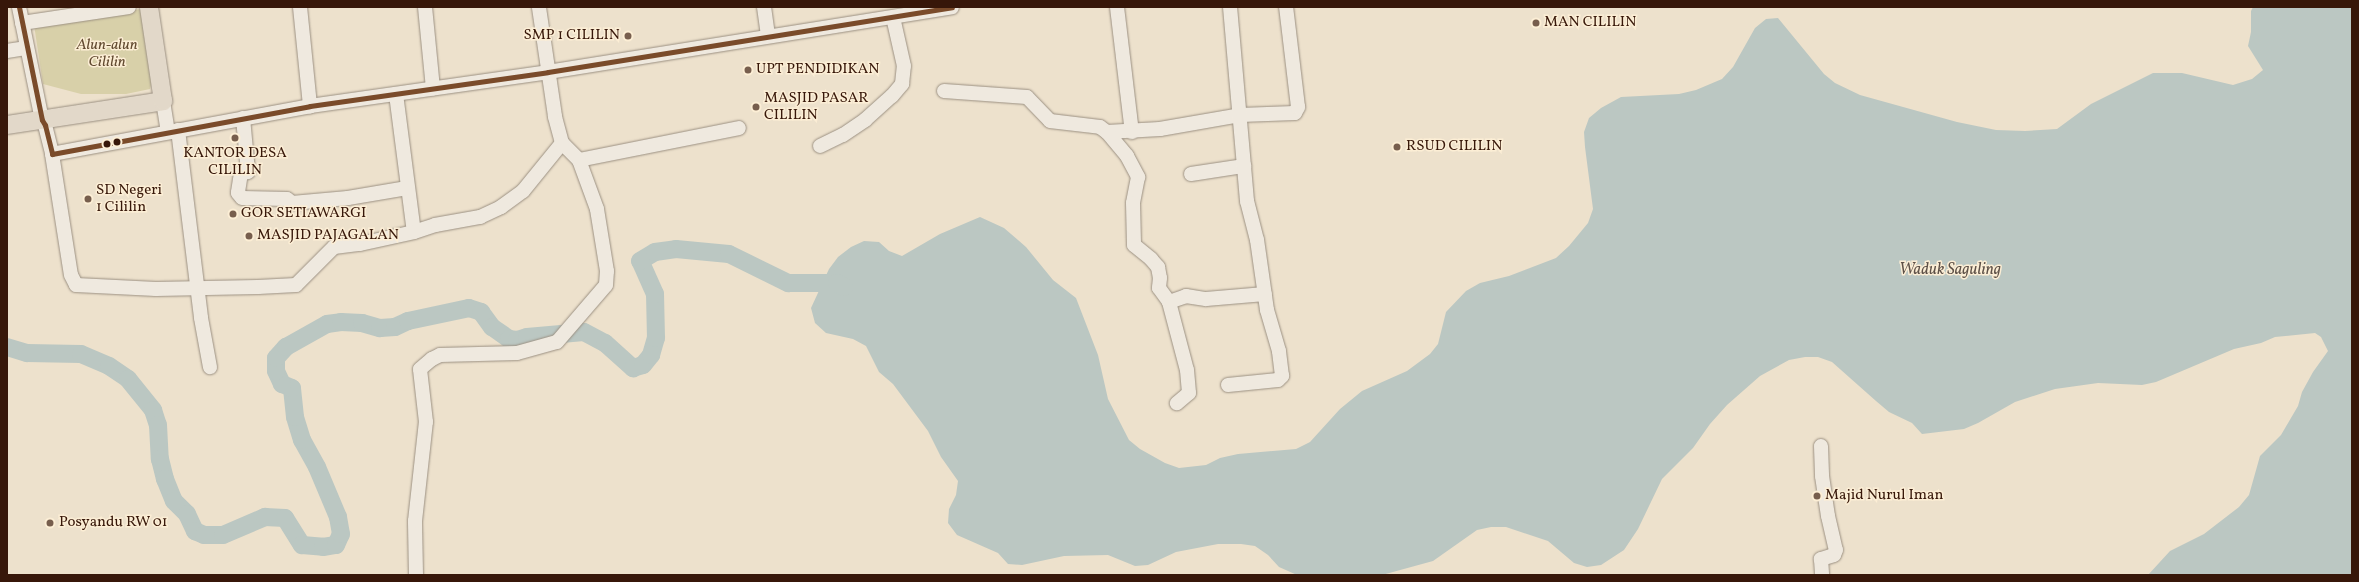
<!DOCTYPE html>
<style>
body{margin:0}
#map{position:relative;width:2359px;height:582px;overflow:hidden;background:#ede1cc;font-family:Vollkorn,serif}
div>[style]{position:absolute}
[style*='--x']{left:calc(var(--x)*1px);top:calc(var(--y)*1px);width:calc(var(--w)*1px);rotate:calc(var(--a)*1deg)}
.green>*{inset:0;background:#d8d0a9}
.water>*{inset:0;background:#bbc7c2}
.river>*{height:18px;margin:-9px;padding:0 9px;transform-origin:9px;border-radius:9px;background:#bbc7c2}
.roads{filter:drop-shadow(0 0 1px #9b9082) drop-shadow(0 0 1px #9b9082)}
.minor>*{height:14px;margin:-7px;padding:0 7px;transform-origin:7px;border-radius:7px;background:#efe9df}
.major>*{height:18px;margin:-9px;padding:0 9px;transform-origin:9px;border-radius:9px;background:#e2d8c9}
.bus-1>*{height:5px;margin:-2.5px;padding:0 2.5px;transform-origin:2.5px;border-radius:2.5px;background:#7a4b2a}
.dots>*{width:11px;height:11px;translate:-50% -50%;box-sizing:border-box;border:2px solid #fceed5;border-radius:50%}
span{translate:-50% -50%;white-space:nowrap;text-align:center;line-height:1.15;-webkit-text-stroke:3px #fceed5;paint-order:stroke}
.poi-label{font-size:15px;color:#371709}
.left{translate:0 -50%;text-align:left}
.right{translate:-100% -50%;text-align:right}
.park-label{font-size:15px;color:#624a30;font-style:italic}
.water-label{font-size:16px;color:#5e5148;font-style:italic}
.frame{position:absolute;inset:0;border:8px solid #371709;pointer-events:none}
</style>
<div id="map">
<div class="green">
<div style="clip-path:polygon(141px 9px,152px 81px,150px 89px,126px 94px,81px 94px,43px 84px,34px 25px)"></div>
</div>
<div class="water">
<div style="clip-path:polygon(2253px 7px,2352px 7px,2352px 575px,2148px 575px,2170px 551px,2204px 534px,2239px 507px,2249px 495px,2260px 456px,2281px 435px,2298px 406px,2302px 392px,2313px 372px,2328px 351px,2321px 337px,2315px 333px,2275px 337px,2261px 343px,2234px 349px,2156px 382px,2142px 385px,2098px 383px,2055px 389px,2015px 402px,1978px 423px,1964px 429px,1922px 434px,1912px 423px,1889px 412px,1876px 401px,1832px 362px,1818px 357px,1805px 357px,1789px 360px,1760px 376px,1727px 405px,1710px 424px,1693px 448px,1662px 479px,1638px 529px,1624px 550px,1601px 565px,1587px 567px,1574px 563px,1548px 541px,1506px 527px,1491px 527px,1477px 530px,1433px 561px,1382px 575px,1297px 575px,1279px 567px,1268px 555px,1255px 546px,1241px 544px,1218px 544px,1176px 552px,1148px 565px,1135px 566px,1108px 555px,1064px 556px,1022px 565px,1008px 564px,998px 553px,957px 535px,948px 523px,949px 509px,956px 495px,958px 481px,941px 457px,928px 431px,893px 384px,879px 372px,866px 346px,853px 339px,826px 333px,815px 323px,811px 308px,829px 269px,838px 257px,851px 247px,864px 241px,879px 242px,889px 251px,902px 256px,940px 234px,980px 217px,1004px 228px,1026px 247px,1053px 280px,1076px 298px,1098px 355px,1108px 399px,1129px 440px,1140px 449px,1165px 463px,1179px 468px,1206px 465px,1220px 458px,1238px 454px,1296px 449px,1310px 442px,1340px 409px,1362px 391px,1407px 371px,1430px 354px,1438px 344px,1446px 312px,1466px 291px,1480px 283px,1509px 276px,1556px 258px,1569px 246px,1588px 223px,1593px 209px,1585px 147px,1584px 132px,1589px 118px,1601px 108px,1621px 97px,1679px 94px,1696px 90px,1722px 79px,1733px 67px,1755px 28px,1766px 19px,1778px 18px,1824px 74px,1835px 83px,1860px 95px,1957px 122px,1996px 130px,2025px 131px,2057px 129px,2091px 104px,2153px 73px,2182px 73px,2233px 85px,2252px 79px,2263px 70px,2248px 46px,2251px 32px,2251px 11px)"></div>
</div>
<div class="river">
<div style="--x:7;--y:347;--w:21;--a:17"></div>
<div style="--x:27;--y:353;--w:54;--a:1.1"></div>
<div style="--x:81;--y:354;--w:30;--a:23"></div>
<div style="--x:109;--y:366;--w:23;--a:34"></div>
<div style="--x:128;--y:379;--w:40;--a:51"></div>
<div style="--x:153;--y:410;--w:16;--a:72"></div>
<div style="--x:158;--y:425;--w:34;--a:87"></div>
<div style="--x:160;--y:459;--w:21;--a:76"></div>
<div style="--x:165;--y:479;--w:24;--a:68"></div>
<div style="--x:174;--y:501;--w:18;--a:45"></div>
<div style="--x:187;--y:514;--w:19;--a:65"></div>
<div style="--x:195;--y:531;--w:10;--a:24"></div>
<div style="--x:204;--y:535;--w:19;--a:0"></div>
<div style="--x:223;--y:535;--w:46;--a:-23.2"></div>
<div style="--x:265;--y:517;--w:20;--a:3"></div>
<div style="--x:285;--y:518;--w:32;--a:58"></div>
<div style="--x:302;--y:545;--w:21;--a:5"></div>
<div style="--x:323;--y:547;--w:13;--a:-9"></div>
<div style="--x:336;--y:545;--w:12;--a:-66"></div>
<div style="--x:341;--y:534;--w:17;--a:-100"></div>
<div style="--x:338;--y:517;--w:54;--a:-112.8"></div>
<div style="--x:317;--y:467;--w:31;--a:-119"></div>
<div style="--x:302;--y:440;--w:24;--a:-107"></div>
<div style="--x:295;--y:417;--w:29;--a:-96"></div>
<div style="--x:292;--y:388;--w:11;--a:-158"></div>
<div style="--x:282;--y:384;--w:14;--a:-115"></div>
<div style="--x:276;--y:371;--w:13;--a:-90"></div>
<div style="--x:276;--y:358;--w:15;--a:-48"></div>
<div style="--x:286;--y:347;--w:47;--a:-29.3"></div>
<div style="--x:327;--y:324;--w:14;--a:-8"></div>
<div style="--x:341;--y:322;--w:21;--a:3"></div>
<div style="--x:362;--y:323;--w:19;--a:16"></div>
<div style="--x:380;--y:328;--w:15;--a:-4"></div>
<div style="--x:395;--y:327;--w:14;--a:-25"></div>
<div style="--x:408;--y:321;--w:62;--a:-12"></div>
<div style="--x:469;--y:308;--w:13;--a:18"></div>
<div style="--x:481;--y:312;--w:19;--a:54"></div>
<div style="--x:492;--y:327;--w:21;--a:35"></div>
<div style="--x:509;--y:339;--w:8;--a:7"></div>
<div style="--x:517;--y:340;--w:10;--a:-17"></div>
<div style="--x:527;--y:337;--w:57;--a:-5"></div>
<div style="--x:584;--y:332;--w:24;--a:28"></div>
<div style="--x:605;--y:343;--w:38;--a:42"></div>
<div style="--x:633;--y:368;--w:10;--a:-17"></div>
<div style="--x:643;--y:365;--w:13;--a:-51"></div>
<div style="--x:651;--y:355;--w:18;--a:-74"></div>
<div style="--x:656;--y:338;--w:44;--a:-91.3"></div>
<div style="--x:655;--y:294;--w:36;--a:-114"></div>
<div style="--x:640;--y:261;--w:17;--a:-31"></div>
<div style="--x:655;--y:252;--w:21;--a:-8"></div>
<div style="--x:676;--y:249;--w:53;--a:5.4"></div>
<div style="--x:729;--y:254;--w:66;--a:26.2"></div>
<div style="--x:788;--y:283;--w:49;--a:0"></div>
<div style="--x:837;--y:283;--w:8;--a:30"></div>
</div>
<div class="roads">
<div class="minor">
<div style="--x:19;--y:7;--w:115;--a:78.5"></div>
<div style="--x:42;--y:120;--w:6;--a:59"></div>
<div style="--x:45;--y:125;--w:30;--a:76"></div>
<div style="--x:52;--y:154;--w:262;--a:-10.5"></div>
<div style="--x:310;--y:106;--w:240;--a:-8.1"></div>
<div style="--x:548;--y:72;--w:409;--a:-9.1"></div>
<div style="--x:300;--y:7;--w:100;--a:84.2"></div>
<div style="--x:425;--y:7;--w:82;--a:84.4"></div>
<div style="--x:764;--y:7;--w:29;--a:82"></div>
<div style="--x:1117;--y:7;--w:126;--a:83.2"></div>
<div style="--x:22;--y:23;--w:108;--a:-8.5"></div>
<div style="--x:7;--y:51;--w:20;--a:-9"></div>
<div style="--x:944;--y:91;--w:83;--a:4.1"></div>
<div style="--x:1027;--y:97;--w:33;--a:46"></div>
<div style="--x:1050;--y:121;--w:50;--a:6.8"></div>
<div style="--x:1100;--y:127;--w:9;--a:36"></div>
<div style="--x:1107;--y:132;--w:53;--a:-3.2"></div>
<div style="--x:1160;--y:129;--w:81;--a:-9.9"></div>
<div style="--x:1240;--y:115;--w:55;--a:-2.1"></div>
<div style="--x:1295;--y:113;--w:7;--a:-63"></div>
<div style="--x:1298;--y:107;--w:101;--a:-96.8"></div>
<div style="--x:396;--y:94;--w:139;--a:82.6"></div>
<div style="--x:163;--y:101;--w:30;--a:81"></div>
<div style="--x:243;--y:118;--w:54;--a:84.7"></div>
<div style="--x:248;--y:172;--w:7;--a:172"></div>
<div style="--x:241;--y:173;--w:20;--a:99"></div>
<div style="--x:238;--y:193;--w:6;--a:51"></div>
<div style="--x:242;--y:198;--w:45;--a:1.3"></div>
<div style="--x:287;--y:199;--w:6;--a:39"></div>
<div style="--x:292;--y:203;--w:56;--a:-5.1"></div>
<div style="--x:348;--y:198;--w:60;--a:-9.6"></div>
<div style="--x:178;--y:130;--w:189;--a:83"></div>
<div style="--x:201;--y:318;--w:50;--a:79.6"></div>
<div style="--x:1107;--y:132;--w:31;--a:50"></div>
<div style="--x:1127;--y:156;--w:24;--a:62"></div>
<div style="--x:1138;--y:177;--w:26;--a:101"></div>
<div style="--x:1133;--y:203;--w:42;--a:88.6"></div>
<div style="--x:1134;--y:245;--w:22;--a:39"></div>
<div style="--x:1151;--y:259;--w:11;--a:49"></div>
<div style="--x:1158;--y:267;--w:11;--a:80"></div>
<div style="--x:1160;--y:278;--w:10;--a:96"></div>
<div style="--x:1159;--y:288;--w:17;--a:54"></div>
<div style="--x:1169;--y:302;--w:70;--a:75.2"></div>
<div style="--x:1187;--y:370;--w:23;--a:85"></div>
<div style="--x:1189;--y:393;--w:16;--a:140"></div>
<div style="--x:820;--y:146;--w:25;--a:-26"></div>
<div style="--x:843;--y:135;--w:27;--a:-34"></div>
<div style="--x:865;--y:120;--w:36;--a:-42"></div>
<div style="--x:892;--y:96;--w:16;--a:-50"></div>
<div style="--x:902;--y:84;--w:18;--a:-84"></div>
<div style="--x:904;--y:66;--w:50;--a:-102.7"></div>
<div style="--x:52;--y:154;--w:122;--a:81.1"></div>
<div style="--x:71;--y:275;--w:11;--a:63"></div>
<div style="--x:76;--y:285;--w:80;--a:2.9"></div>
<div style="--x:156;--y:289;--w:102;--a:-1.1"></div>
<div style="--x:258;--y:287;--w:38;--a:-3"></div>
<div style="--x:296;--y:285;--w:54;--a:-45"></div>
<div style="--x:334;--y:247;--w:26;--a:-7"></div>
<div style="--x:360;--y:244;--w:55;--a:-12.5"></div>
<div style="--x:414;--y:232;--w:22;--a:-18"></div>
<div style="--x:435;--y:225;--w:46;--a:-10.1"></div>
<div style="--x:480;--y:217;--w:23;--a:-25"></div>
<div style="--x:501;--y:207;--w:27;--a:-36"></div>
<div style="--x:523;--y:191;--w:62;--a:-50.9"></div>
<div style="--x:579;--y:160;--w:163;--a:-11.3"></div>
<div style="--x:1191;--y:174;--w:54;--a:-8.6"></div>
<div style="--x:1169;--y:302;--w:18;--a:-19"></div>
<div style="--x:1186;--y:296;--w:20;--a:9"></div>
<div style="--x:1206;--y:299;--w:59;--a:-4.8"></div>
<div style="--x:1228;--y:385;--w:50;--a:-5.7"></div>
<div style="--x:1278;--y:380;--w:6;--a:-45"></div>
<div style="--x:1282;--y:376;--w:25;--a:-97"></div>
<div style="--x:1279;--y:351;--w:43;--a:-106.3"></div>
<div style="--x:1267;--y:310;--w:71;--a:-98.1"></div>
<div style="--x:1257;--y:240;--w:40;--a:-104.4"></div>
<div style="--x:1247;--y:201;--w:195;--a:-95"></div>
<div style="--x:1821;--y:446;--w:30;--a:88"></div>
<div style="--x:1822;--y:476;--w:40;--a:81.5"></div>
<div style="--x:1828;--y:516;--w:35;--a:77"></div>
<div style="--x:1836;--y:550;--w:5;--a:112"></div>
<div style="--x:1834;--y:555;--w:14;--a:163"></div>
<div style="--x:1821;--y:559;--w:16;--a:86"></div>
<div style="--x:416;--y:575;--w:54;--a:-91.1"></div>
<div style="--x:415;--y:521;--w:100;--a:-83.7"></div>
<div style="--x:426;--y:422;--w:53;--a:-96.5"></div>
<div style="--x:420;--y:369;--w:16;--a:-40"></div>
<div style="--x:432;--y:359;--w:9;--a:-27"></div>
<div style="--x:440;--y:355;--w:77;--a:-1.5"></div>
<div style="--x:517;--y:353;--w:41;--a:-15.4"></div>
<div style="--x:557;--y:342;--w:75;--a:-49.3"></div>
<div style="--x:606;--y:285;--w:14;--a:-86"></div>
<div style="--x:607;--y:271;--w:63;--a:-99.2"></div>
<div style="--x:597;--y:209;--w:52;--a:-110.2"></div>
<div style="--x:579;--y:160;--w:24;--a:-135"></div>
<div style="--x:562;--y:143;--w:28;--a:-105"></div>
<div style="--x:555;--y:116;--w:110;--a:-98.4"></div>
</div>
<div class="major">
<div style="--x:7;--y:125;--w:158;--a:-8.7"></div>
<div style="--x:163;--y:101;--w:95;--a:-98.5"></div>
</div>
</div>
<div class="bus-1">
<div style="--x:19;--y:7;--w:115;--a:78.5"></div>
<div style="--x:42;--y:120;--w:6;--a:59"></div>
<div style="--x:45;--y:125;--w:30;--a:76"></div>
<div style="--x:52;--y:154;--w:262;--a:-10.5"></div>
<div style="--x:310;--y:106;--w:240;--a:-8.1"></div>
<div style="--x:548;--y:72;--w:409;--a:-9.1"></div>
</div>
<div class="dots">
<div style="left:1536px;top:23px;background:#775e4d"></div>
<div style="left:628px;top:36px;background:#775e4d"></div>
<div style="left:748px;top:70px;background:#775e4d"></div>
<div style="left:756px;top:107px;background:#775e4d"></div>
<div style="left:235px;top:138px;background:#775e4d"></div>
<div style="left:117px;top:142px;background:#371709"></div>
<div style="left:107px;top:144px;background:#371709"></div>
<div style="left:1397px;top:147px;background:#775e4d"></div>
<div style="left:88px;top:199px;background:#775e4d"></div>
<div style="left:233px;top:214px;background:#775e4d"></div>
<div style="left:249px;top:236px;background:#775e4d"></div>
<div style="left:1817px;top:496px;background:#775e4d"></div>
<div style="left:50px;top:523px;background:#775e4d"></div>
</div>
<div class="poi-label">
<span class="left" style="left:1544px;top:23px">MAN CILILIN</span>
<span class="right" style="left:620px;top:36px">SMP 1 CILILIN</span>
<span class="left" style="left:756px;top:70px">UPT PENDIDIKAN</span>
<span class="left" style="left:764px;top:107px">MASJID PASAR<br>CILILIN</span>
<span class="left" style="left:1406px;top:147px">RSUD CILILIN</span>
<span style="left:235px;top:162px">KANTOR DESA<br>CILILIN</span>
<span class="left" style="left:96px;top:199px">SD Negeri<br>1 Cililin</span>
<span class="left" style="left:241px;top:214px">GOR SETIAWARGI</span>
<span class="left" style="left:257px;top:236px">MASJID PAJAGALAN</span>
<span class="left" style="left:1825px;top:496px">Majid Nurul Iman</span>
<span class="left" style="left:59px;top:523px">Posyandu RW 01</span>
</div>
<div class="park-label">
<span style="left:107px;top:54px">Alun-alun<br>Cililin</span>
</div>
<div class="water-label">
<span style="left:1950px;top:270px">Waduk Saguling</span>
</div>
<div class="frame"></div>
</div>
